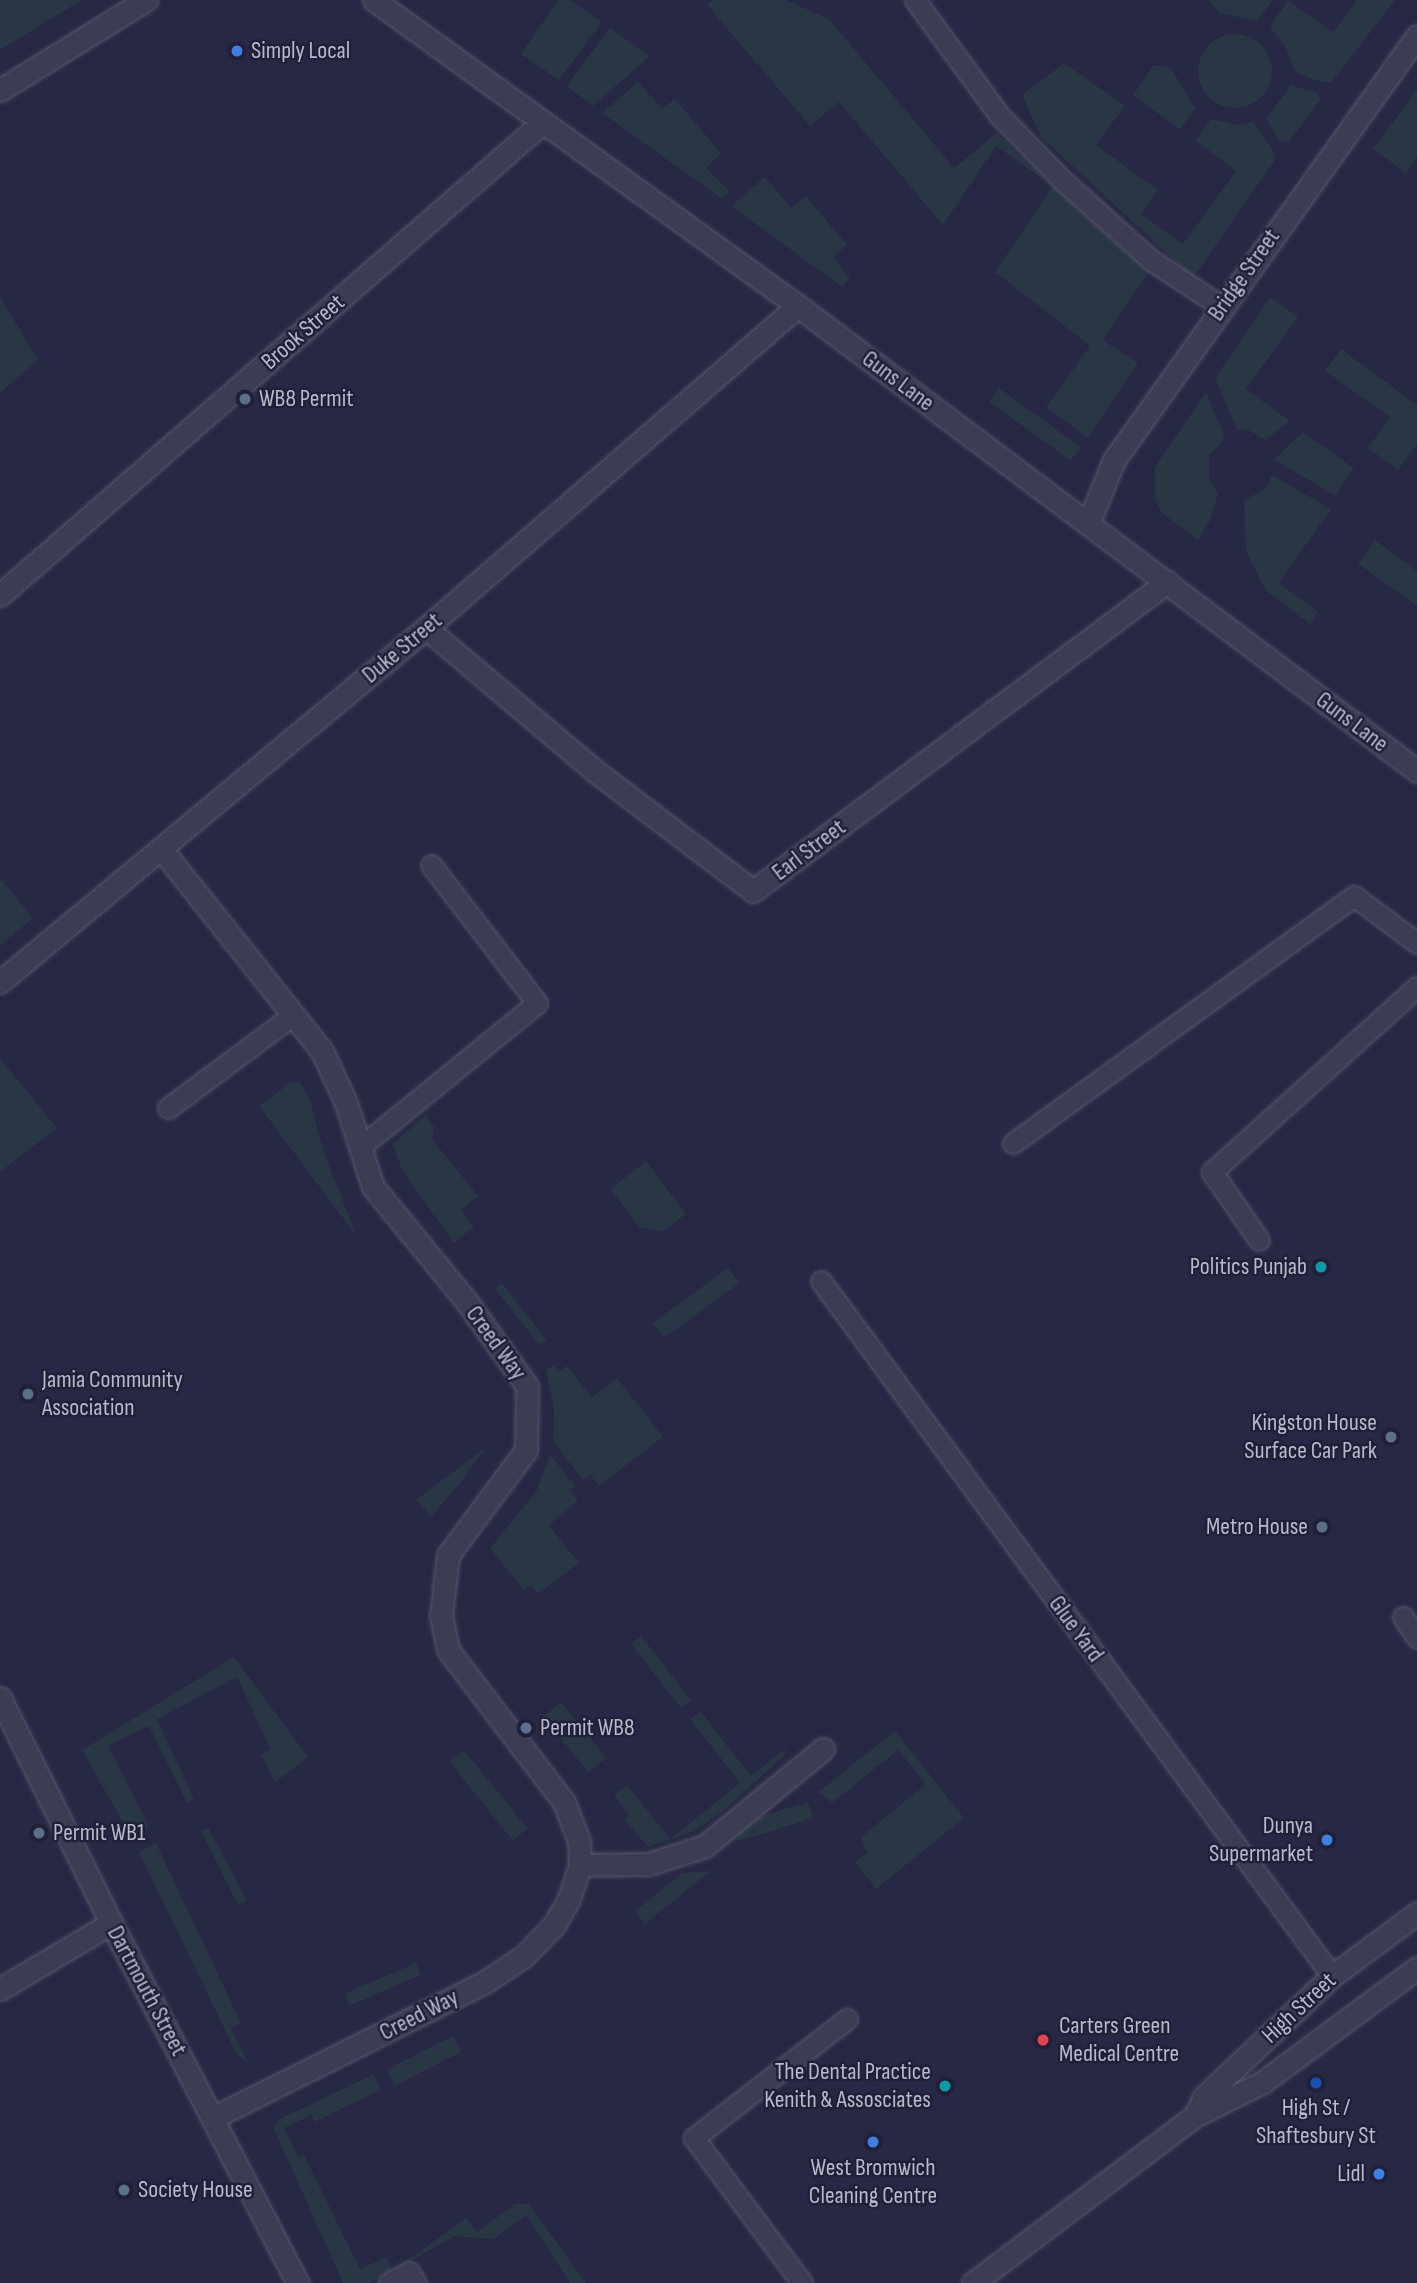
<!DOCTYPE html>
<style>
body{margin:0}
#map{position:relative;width:1417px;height:2283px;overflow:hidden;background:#272843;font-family:"Sofia Sans Condensed",sans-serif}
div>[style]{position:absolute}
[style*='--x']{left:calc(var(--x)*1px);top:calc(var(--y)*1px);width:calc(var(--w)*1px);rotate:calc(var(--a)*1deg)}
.green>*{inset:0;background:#293644;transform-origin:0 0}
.round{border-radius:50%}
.roads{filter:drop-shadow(0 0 2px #57576d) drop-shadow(0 0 2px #57576d)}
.service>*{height:19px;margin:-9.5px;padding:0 9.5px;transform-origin:9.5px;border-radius:9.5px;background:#3c3c52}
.minor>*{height:21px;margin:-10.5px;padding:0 10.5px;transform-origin:10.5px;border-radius:10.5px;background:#3c3c52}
.tertiary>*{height:21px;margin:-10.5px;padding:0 10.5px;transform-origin:10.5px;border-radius:10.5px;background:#3c3c52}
.dots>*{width:19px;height:19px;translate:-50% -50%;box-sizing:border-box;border:4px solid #202038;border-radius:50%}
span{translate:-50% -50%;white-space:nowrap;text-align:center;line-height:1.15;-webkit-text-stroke:5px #202038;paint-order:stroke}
.poi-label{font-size:24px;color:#b9b9cc}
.left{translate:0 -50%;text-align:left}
.right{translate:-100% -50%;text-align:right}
.street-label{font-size:24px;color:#b9b9cc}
</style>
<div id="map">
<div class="green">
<div style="clip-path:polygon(0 0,82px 0,0 50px)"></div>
<div style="clip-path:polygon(558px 0,570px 0,602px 22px,559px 80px,521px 54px)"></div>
<div style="clip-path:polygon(713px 0,786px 0,829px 19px,954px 168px,997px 133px,1047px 182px,996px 146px,943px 225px,839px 102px,810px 126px,707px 5px)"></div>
<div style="clip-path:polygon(1208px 0,1273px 0,1257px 21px,1219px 13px)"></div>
<div style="clip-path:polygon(1288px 0,1333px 32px,1357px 0,1395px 0,1332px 82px,1321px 82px,1295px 72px,1286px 48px,1270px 27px)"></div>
<div style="clip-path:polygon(610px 28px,650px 56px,593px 106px,566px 86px)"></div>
<div class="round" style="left:1198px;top:34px;width:74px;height:74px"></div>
<div style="clip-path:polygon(1064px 63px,1125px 106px,1096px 145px,1158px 190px,1141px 214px,1183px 244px,1236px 171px,1195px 140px,1211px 119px,1237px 125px,1253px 122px,1272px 148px,1275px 160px,1193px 278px,1041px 137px,1022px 95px)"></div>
<div style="clip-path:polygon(1154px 65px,1171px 68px,1195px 108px,1180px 130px,1133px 95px)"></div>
<div style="clip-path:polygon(638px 82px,662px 108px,675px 99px,721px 153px,706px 168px,730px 192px,722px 199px,602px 113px)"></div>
<div style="clip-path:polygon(1291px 85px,1316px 92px,1321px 99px,1288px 143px,1279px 141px,1266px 119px)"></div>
<div style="clip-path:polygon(1417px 90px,1417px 157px,1406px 173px,1373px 149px)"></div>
<div style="clip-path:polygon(765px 177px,791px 208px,806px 196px,847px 245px,833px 257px,850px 278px,842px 287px,731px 206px)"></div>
<div style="clip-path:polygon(1053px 186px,1122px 249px,1151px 269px,1103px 340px,1138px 363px,1088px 438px,1046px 407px,1090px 346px,995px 272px)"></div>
<div style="clip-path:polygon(0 297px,38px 360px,0 393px)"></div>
<div style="clip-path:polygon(1270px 297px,1298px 317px,1246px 389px,1290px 421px,1265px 440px,1246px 429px,1237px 430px,1215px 378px)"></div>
<div style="clip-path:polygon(1341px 349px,1417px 405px,1417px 444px,1398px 470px,1368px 448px,1390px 417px,1325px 371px)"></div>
<div style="left:999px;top:388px;width:101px;height:17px;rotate:36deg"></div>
<div style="clip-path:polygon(1206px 392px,1225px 438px,1209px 456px,1209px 479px,1218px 494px,1210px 521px,1198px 540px,1162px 513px,1155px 499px,1155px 467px)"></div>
<div style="clip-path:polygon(1303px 432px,1354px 468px,1335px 496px,1274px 459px)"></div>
<div style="clip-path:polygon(1272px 475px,1331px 509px,1279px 583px,1318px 612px,1310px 624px,1265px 590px,1246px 551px,1244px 500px,1265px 489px)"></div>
<div style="clip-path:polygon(1375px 540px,1417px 571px,1417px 606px,1358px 564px)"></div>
<div style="clip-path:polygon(0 878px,33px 918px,0 946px)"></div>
<div style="clip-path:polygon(0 1058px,57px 1128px,0 1172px)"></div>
<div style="clip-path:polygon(291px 1082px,300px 1082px,310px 1100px,324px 1153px,357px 1237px,259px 1106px)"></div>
<div style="clip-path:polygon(426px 1115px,434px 1126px,432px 1139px,478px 1196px,461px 1210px,474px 1227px,454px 1243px,403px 1172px,392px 1144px)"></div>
<div style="clip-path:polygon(646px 1161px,686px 1214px,662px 1232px,640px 1228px,610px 1189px)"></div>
<div style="left:728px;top:1268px;width:19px;height:93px;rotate:54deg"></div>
<div style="left:502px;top:1283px;width:72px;height:9px;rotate:52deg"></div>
<div style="clip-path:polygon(554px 1365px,559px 1371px,567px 1366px,592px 1397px,617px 1378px,663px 1437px,599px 1486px,590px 1475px,583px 1480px,553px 1441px,554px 1410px,546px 1370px)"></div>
<div style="clip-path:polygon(486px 1447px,466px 1476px,431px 1517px,416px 1500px)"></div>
<div style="clip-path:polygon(550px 1454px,575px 1486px,570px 1490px,578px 1501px,549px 1525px,579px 1563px,538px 1594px,531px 1585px,524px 1591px,490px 1548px,536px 1492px)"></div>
<div style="left:641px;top:1636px;width:81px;height:13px;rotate:52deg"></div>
<div style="clip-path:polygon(234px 1657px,308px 1757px,275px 1783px,261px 1754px,271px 1750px,237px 1677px,157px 1719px,194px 1799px,187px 1803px,149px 1726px,108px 1746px,149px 1827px,130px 1835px,82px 1750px)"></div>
<div style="left:561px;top:1702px;width:72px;height:23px;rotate:51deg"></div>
<div style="clip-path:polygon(700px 1711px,751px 1776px,786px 1748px,783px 1757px,717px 1816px,694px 1831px,648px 1847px,625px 1820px,629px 1815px,614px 1795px,627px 1785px,670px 1839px,740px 1783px,690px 1719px)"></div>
<div style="clip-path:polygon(895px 1731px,964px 1818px,876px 1889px,855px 1862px,867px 1853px,861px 1837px,926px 1784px,898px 1750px,832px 1803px,818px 1792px)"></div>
<div style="left:464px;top:1750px;width:101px;height:19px;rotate:51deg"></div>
<div style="left:808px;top:1802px;width:17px;height:78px;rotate:73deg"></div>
<div style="clip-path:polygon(208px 1827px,247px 1901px,238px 1905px,201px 1831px)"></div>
<div style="clip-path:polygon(156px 1843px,241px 2023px,231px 2028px,247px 2061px,237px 2055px,139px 1852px)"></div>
<div style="clip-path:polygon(711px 1871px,645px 1924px,635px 1911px,682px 1873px)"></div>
<div style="left:416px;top:1963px;width:13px;height:78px;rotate:67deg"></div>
<div style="left:453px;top:2036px;width:18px;height:74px;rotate:63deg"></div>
<div style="clip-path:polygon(374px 2074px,380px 2090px,315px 2122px,311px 2115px,284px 2128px,299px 2157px,304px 2155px,360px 2269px,386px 2257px,393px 2271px,466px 2218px,477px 2232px,515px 2204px,529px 2204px,586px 2283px,570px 2283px,526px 2215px,494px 2239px,455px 2236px,392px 2271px,369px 2283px,343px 2283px,273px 2127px,278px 2120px)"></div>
</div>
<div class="roads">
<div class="service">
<div style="--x:915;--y:0;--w:144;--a:53.8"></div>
<div style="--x:1000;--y:116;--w:88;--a:45.9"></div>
<div style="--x:1061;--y:179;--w:121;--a:42"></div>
<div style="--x:1151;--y:260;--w:85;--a:33.5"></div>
<div style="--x:168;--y:1108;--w:156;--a:-36.6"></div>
<div style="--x:1013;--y:1143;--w:421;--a:-35.9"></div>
<div style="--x:1354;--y:896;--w:79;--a:36.7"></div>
<div style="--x:360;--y:1147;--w:228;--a:-39.1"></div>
<div style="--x:537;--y:1003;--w:174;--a:-127.5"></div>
<div style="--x:1259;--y:1240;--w:83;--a:-124.7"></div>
<div style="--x:1212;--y:1172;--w:276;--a:-42.1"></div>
<div style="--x:821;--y:1281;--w:863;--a:53.67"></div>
<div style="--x:1403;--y:1617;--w:25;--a:56"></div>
<div style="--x:389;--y:2283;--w:23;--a:-29"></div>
<div style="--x:409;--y:2272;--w:13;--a:58"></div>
<div style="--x:802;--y:2283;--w:181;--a:-126.7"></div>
<div style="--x:694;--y:2138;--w:194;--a:-37.9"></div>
</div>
<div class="minor">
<div style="--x:374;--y:0;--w:523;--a:35.82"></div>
<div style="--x:798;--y:306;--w:774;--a:36.91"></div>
<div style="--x:0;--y:90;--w:172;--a:-31.7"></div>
<div style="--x:1088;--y:524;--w:69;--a:-67.9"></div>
<div style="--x:1114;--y:460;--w:521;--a:-54.45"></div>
<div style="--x:0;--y:595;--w:719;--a:-41.05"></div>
<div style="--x:426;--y:628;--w:221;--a:40.2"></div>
<div style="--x:595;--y:771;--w:198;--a:37.2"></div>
<div style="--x:753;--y:891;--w:517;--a:-36.74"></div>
<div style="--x:162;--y:850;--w:257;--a:51.5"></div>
<div style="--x:322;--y:1051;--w:57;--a:65.2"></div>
<div style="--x:346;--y:1103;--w:88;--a:72.2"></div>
<div style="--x:373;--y:1187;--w:144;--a:50.7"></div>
<div style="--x:464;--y:1298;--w:108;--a:54.4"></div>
<div style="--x:527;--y:1386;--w:64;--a:90.9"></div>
<div style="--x:526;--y:1450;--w:131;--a:126.6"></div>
<div style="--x:448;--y:1555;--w:61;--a:96.5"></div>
<div style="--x:441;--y:1616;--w:35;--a:78"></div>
<div style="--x:448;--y:1650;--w:191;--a:52.7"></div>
<div style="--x:564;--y:1802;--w:42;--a:69"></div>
<div style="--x:579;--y:1841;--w:24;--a:88"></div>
<div style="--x:580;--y:1865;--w:36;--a:108"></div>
<div style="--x:569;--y:1899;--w:30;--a:120"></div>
<div style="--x:554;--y:1925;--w:43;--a:134.1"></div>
<div style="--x:524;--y:1956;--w:47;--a:146.3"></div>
<div style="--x:485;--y:1982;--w:303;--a:153.5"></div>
<div style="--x:0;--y:982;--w:554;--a:-39.73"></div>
<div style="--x:426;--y:628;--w:492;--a:-40.9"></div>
<div style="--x:0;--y:1698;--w:251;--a:63.7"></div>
<div style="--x:111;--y:1923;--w:406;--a:62.6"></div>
<div style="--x:580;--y:1865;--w:69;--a:-0.8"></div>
<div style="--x:649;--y:1864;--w:59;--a:-17.8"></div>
<div style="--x:705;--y:1846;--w:153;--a:-39.4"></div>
<div style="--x:0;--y:1989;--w:129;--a:-30.7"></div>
</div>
<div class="tertiary">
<div style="--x:1195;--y:2116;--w:21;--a:-65"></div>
<div style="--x:1204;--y:2097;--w:176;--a:-43.4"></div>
<div style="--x:1332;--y:1976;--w:106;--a:-36.5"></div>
<div style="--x:973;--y:2283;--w:278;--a:-37"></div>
<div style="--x:1195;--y:2116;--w:76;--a:-26.6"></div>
<div style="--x:1263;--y:2082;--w:192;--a:-36.5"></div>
</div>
</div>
<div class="dots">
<div style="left:237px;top:51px;background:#3f7fe0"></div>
<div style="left:245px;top:399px;background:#5c6f8a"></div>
<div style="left:1321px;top:1267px;background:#0f9aa8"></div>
<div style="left:28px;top:1394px;background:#5c6f8a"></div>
<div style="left:1391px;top:1437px;background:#5c6f8a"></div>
<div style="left:1322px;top:1527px;background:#5c6f8a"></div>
<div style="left:526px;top:1728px;background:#5c6f8a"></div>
<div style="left:39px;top:1833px;background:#5c6f8a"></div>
<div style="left:1327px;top:1840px;background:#3f7fe0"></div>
<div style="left:1043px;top:2040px;background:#e0444e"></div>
<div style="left:1316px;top:2083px;background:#1a4fb4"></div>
<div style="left:945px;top:2086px;background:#0f9aa8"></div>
<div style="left:873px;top:2142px;background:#3f7fe0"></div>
<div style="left:1379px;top:2174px;background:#3f7fe0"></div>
<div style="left:124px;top:2190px;background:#5c6f8a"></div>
</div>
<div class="poi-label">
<span class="left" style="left:251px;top:51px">Simply Local</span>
<span class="left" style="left:259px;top:399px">WB8 Permit</span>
<span class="right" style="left:1307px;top:1267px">Politics Punjab</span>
<span class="left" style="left:42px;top:1394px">Jamia Community<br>Association</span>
<span class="right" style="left:1377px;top:1437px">Kingston House<br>Surface Car Park</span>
<span class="right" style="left:1308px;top:1527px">Metro House</span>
<span class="left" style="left:540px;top:1728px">Permit WB8</span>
<span class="right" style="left:1313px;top:1840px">Dunya<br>Supermarket</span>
<span class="left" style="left:53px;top:1833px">Permit WB1</span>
<span class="left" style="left:1059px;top:2040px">Carters Green<br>Medical Centre</span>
<span class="right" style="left:931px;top:2086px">The Dental Practice<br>Kenith &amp; Assosciates</span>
<span style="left:1316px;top:2122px">High St /<br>Shaftesbury St</span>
<span style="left:873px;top:2182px">West Bromwich<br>Cleaning Centre</span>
<span class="right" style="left:1365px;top:2174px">Lidl</span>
<span class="left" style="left:138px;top:2190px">Society House</span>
</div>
<div class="street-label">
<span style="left:1244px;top:275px;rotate:-55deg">Bridge Street</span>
<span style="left:303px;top:332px;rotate:-41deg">Brook Street</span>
<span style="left:898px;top:381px;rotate:37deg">Guns Lane</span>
<span style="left:402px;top:648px;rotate:-40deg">Duke Street</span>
<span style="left:1352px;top:722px;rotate:37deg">Guns Lane</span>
<span style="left:809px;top:850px;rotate:-37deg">Earl Street</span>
<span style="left:496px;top:1343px;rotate:54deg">Creed Way</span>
<span style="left:1076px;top:1629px;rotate:54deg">Glue Yard</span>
<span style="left:147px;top:1991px;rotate:62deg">Dartmouth Street</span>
<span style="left:1299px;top:2008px;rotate:-43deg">High Street</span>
<span style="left:419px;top:2015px;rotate:-27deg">Creed Way</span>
</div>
</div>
